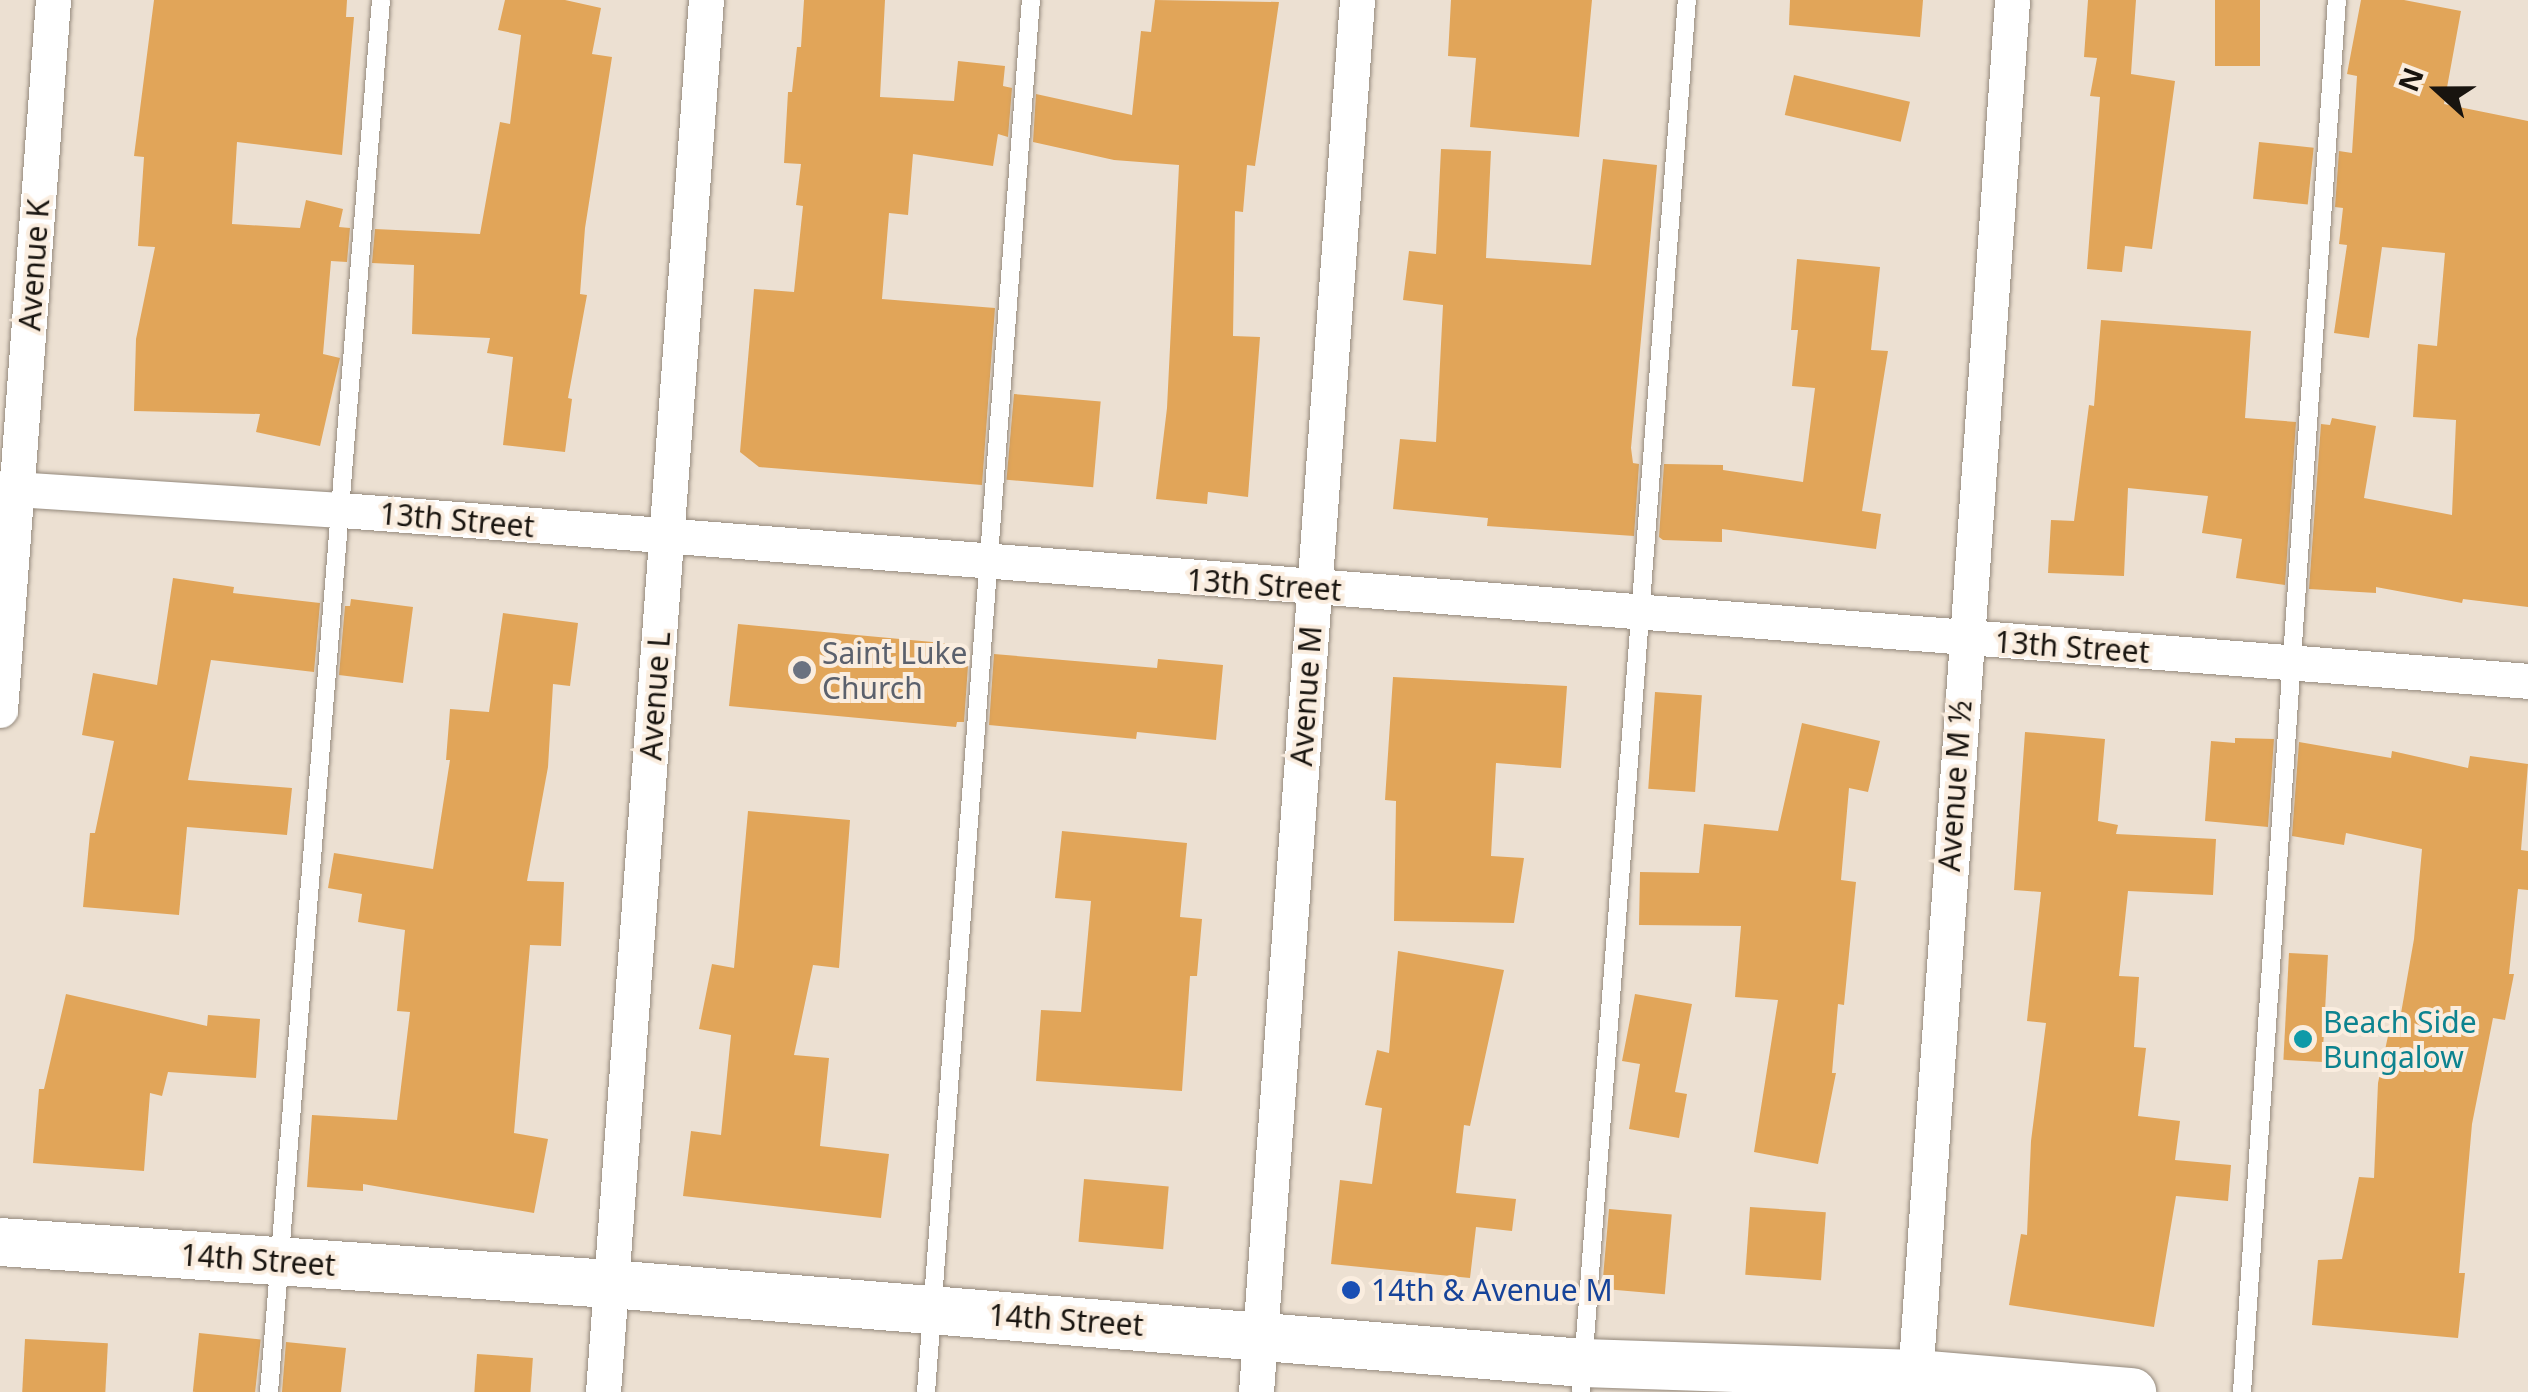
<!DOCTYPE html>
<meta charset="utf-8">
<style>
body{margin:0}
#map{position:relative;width:2528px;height:1392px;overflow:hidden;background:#ece0d2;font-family:"Noto Sans",sans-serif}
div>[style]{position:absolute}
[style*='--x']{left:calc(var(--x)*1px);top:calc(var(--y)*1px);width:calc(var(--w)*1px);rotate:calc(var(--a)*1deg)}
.building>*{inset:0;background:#e1a559;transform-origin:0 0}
.roads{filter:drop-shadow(0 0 2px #94897c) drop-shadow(0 0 2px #94897c)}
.service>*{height:18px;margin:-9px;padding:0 9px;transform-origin:9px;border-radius:9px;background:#fff}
.minor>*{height:35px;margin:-17.5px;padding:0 17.5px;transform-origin:17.5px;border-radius:17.5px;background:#fff}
.secondary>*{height:48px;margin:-24px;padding:0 24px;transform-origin:24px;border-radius:24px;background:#fff}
.dots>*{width:28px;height:28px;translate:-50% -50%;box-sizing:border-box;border:5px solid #faeddf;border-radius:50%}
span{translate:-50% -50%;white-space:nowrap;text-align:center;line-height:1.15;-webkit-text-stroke:8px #faeddf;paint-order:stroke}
.street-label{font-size:30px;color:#18140f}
.worship-label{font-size:30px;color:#5b616d}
.left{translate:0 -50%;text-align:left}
.culture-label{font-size:30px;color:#0d838f}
.transit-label{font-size:30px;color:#164399}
.north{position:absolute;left:2388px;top:40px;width:100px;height:100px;-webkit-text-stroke:8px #faeddf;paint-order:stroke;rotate:291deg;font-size:28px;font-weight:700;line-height:40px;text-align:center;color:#18140f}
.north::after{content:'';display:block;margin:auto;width:35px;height:45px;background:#18140f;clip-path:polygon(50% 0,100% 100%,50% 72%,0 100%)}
</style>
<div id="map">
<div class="building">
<div style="clip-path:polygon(154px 0,347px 0,346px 17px,354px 17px,342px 155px,237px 142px,232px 224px,300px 228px,306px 200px,343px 209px,339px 227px,350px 228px,347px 262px,331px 261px,323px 354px,340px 358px,320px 446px,256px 432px,260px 414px,134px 411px,136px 339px,155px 247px,138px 246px,144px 157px,134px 156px)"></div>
<div style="clip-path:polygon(505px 0,565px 0,601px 8px,592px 54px,612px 57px,585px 228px,580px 294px,587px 295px,568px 398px,572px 399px,565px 452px,503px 445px,513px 357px,487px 353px,490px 338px,412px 334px,414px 265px,372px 263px,375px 229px,480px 234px,500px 122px,510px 124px,521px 35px,498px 30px)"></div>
<div style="clip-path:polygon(804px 0,885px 0,880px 97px,954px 101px,958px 61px,1005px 66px,1003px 86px,1012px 88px,1008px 137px,998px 134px,993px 166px,913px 154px,908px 215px,889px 213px,882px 299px,995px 308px,982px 485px,759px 467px,740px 452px,754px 289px,794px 292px,803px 206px,796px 205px,801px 164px,784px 163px,788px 92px,792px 92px,797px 47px,801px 47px)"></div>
<div style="clip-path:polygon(1155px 0,1279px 2px,1255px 166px,1247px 165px,1243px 212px,1235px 211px,1233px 336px,1260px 337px,1248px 497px,1208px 492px,1207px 504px,1156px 499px,1167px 408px,1179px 165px,1114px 160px,1033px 142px,1036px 94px,1132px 115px,1141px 31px,1151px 32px)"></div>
<div style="clip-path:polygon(1451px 0,1592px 0,1579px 137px,1470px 127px,1476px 58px,1448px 56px)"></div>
<div style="clip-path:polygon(1790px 0,1923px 0,1920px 37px,1789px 25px)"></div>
<div style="clip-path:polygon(2088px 0,2136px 0,2131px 74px,2175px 81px,2152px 249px,2125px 246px,2122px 272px,2087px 269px,2100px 97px,2090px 96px,2097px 58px,2084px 57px)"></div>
<div style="left:2215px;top:0;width:45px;height:66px"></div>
<div style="clip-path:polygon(2361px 0,2404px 0,2461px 11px,2444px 104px,2528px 121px,2528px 607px,2463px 599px,2462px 603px,2376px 587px,2376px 593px,2309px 589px,2321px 424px,2330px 425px,2332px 418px,2376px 426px,2364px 498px,2452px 515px,2456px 420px,2413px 417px,2418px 344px,2437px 346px,2445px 253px,2382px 247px,2369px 338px,2334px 333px,2347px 245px,2339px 244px,2343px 208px,2335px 207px,2339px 151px,2352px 153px,2357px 76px,2347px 74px)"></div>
<div style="left:1794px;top:75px;width:119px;height:41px;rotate:13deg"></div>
<div style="left:2259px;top:142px;width:55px;height:57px;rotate:6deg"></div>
<div style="clip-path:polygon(1441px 149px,1491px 151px,1486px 258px,1591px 265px,1603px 159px,1657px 165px,1631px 448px,1633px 463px,1639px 464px,1634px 536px,1487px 526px,1488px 518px,1393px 509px,1400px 439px,1436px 442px,1443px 305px,1403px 300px,1409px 251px,1436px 254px)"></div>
<div style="clip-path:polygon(1797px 259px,1880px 267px,1871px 350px,1888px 351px,1862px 511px,1881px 514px,1876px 549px,1722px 529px,1722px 542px,1663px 540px,1659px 537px,1664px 464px,1723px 465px,1723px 470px,1803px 482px,1815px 388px,1792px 386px,1798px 330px,1791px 330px)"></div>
<div style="clip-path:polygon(2101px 320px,2251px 331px,2245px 418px,2296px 422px,2285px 585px,2236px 578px,2242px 539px,2202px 533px,2208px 496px,2128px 488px,2124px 576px,2048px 573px,2051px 520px,2074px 521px,2089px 405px,2094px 406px)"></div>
<div style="left:1014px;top:394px;width:87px;height:86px;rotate:5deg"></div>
<div style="clip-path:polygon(173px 578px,234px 587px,233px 593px,320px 603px,314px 672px,211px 660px,188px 780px,292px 788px,287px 835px,187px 827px,179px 915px,83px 907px,90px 833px,95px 833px,114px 741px,82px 735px,93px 673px,157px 685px)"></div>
<div style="clip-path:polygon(351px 599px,413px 607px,403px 683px,339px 675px,345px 606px,350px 606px)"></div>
<div style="clip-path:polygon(503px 613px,578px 623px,570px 686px,553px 684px,548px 767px,527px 881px,564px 882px,561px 946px,530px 945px,514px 1133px,548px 1139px,534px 1213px,363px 1184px,363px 1191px,307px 1187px,312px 1115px,397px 1120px,410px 1012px,397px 1011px,405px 930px,358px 922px,362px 894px,328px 888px,334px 853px,433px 869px,450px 760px,446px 760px,450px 709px,489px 712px)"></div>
<div style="clip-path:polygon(738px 624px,965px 645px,964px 651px,969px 652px,964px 722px,957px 722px,956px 727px,729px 706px)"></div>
<div style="clip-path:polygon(994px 654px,1157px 668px,1158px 659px,1223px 665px,1216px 740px,1137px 732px,1136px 739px,989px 725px)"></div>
<div style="clip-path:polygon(1393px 677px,1567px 686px,1561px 768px,1496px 763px,1491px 856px,1524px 858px,1514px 923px,1394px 921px,1396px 801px,1385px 800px)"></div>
<div style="left:1655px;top:692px;width:47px;height:97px;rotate:4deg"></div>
<div style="clip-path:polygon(1802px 723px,1880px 741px,1868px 792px,1849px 788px,1841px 880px,1856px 882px,1844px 1005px,1838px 1004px,1832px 1073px,1836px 1073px,1818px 1164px,1754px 1152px,1778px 1000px,1735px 997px,1741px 926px,1639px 925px,1640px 872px,1699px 873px,1704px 824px,1778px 831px)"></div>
<div style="clip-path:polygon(2025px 732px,2105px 739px,2098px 821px,2118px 825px,2116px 834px,2216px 839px,2213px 895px,2128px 891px,2119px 976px,2139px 977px,2134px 1047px,2146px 1048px,2138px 1116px,2180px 1121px,2175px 1160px,2231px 1165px,2228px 1201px,2176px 1196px,2154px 1327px,2009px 1305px,2021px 1234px,2027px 1235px,2031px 1141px,2046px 1023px,2027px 1021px,2041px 892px,2014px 890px)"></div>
<div style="clip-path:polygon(2235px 738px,2274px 739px,2268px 827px,2205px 821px,2211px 741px,2235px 743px)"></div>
<div style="clip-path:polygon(2299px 742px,2391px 758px,2392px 751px,2468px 768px,2470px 756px,2528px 764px,2521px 850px,2528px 851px,2528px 890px,2518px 889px,2509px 974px,2514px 974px,2505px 1020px,2493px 1018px,2472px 1124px,2459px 1273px,2465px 1273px,2458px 1338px,2312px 1325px,2318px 1260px,2342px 1259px,2359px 1177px,2374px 1178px,2378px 1083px,2392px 1017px,2400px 1019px,2414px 939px,2422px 849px,2346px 833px,2344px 845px,2292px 836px)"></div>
<div style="clip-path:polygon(748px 811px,850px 820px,839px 968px,813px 965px,794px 1055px,829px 1058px,820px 1146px,889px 1154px,881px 1218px,683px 1196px,691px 1131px,721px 1135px,731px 1035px,699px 1029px,712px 964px,734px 968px)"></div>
<div style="clip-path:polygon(1062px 831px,1187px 843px,1180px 917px,1202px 919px,1197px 976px,1190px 976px,1182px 1091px,1036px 1081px,1041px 1010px,1081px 1012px,1091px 901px,1055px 898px)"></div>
<div style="clip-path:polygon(1398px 951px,1504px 970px,1470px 1126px,1464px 1125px,1456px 1193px,1516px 1199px,1512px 1231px,1476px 1227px,1470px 1278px,1331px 1264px,1340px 1180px,1372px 1184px,1382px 1108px,1365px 1105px,1377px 1050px,1389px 1053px)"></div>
<div style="left:2289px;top:953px;width:39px;height:107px;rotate:3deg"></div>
<div style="clip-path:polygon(66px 994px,207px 1026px,208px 1015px,260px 1019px,256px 1078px,168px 1072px,162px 1096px,150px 1093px,144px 1171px,33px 1163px,39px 1089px,44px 1089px)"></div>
<div style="clip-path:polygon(1635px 994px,1692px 1004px,1675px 1092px,1687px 1094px,1679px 1138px,1629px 1129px,1640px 1064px,1622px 1061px)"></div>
<div style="left:1084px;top:1179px;width:85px;height:63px;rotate:5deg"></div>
<div style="left:1750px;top:1207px;width:76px;height:68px;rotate:4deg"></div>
<div style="left:1609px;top:1209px;width:63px;height:80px;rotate:5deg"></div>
<div style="left:199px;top:1333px;width:62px;height:59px;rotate:6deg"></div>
<div style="left:25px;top:1339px;width:83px;height:53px;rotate:3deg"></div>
<div style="clip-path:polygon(286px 1342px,346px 1348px,341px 1392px,282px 1392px)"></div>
<div style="left:477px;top:1354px;width:56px;height:38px;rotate:4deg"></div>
</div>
<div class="roads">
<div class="service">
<div style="--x:269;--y:1392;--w:1396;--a:-85.4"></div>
<div style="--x:926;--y:1392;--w:1396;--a:-85.69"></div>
<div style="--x:1581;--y:1392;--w:1396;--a:-85.65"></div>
<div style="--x:2242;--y:1392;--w:1395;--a:-86.1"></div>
</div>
<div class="minor">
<div style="--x:0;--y:488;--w:343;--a:3.7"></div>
<div style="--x:342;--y:510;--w:2193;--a:4.47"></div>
<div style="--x:0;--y:710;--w:712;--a:-85.73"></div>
<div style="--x:603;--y:1392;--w:1396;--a:-85.77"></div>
<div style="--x:1256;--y:1392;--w:1396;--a:-85.85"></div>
<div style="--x:1914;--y:1392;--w:1395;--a:-85.97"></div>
</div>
<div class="secondary">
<div style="--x:0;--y:1242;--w:611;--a:3.94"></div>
<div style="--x:610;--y:1284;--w:976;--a:4.64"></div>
<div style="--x:1583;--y:1363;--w:333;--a:1.9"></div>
<div style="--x:1916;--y:1374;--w:217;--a:4.8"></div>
</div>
</div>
<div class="dots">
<div style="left:802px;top:670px;background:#6b7280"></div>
<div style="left:2303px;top:1039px;background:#0f9aa8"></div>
<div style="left:1351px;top:1290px;background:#1a4fb4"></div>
</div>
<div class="street-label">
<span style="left:34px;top:265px;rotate:-86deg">Avenue K</span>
<span style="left:457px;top:520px;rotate:5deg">13th Street</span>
<span style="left:1264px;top:585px;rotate:4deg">13th Street</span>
<span style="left:2072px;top:647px;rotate:4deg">13th Street</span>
<span style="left:655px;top:696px;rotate:-86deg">Avenue L</span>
<span style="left:1306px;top:696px;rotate:-86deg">Avenue M</span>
<span style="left:1955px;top:786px;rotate:-86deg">Avenue M ½</span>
<span style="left:258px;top:1260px;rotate:4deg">14th Street</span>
<span style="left:1066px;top:1320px;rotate:4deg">14th Street</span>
</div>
<div class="worship-label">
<span class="left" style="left:822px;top:670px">Saint Luke<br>Church</span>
</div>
<div class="culture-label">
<span class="left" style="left:2323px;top:1039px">Beach Side<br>Bungalow</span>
</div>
<div class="transit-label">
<span class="left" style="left:1371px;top:1290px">14th &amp; Avenue M</span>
</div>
<div class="north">N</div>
</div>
